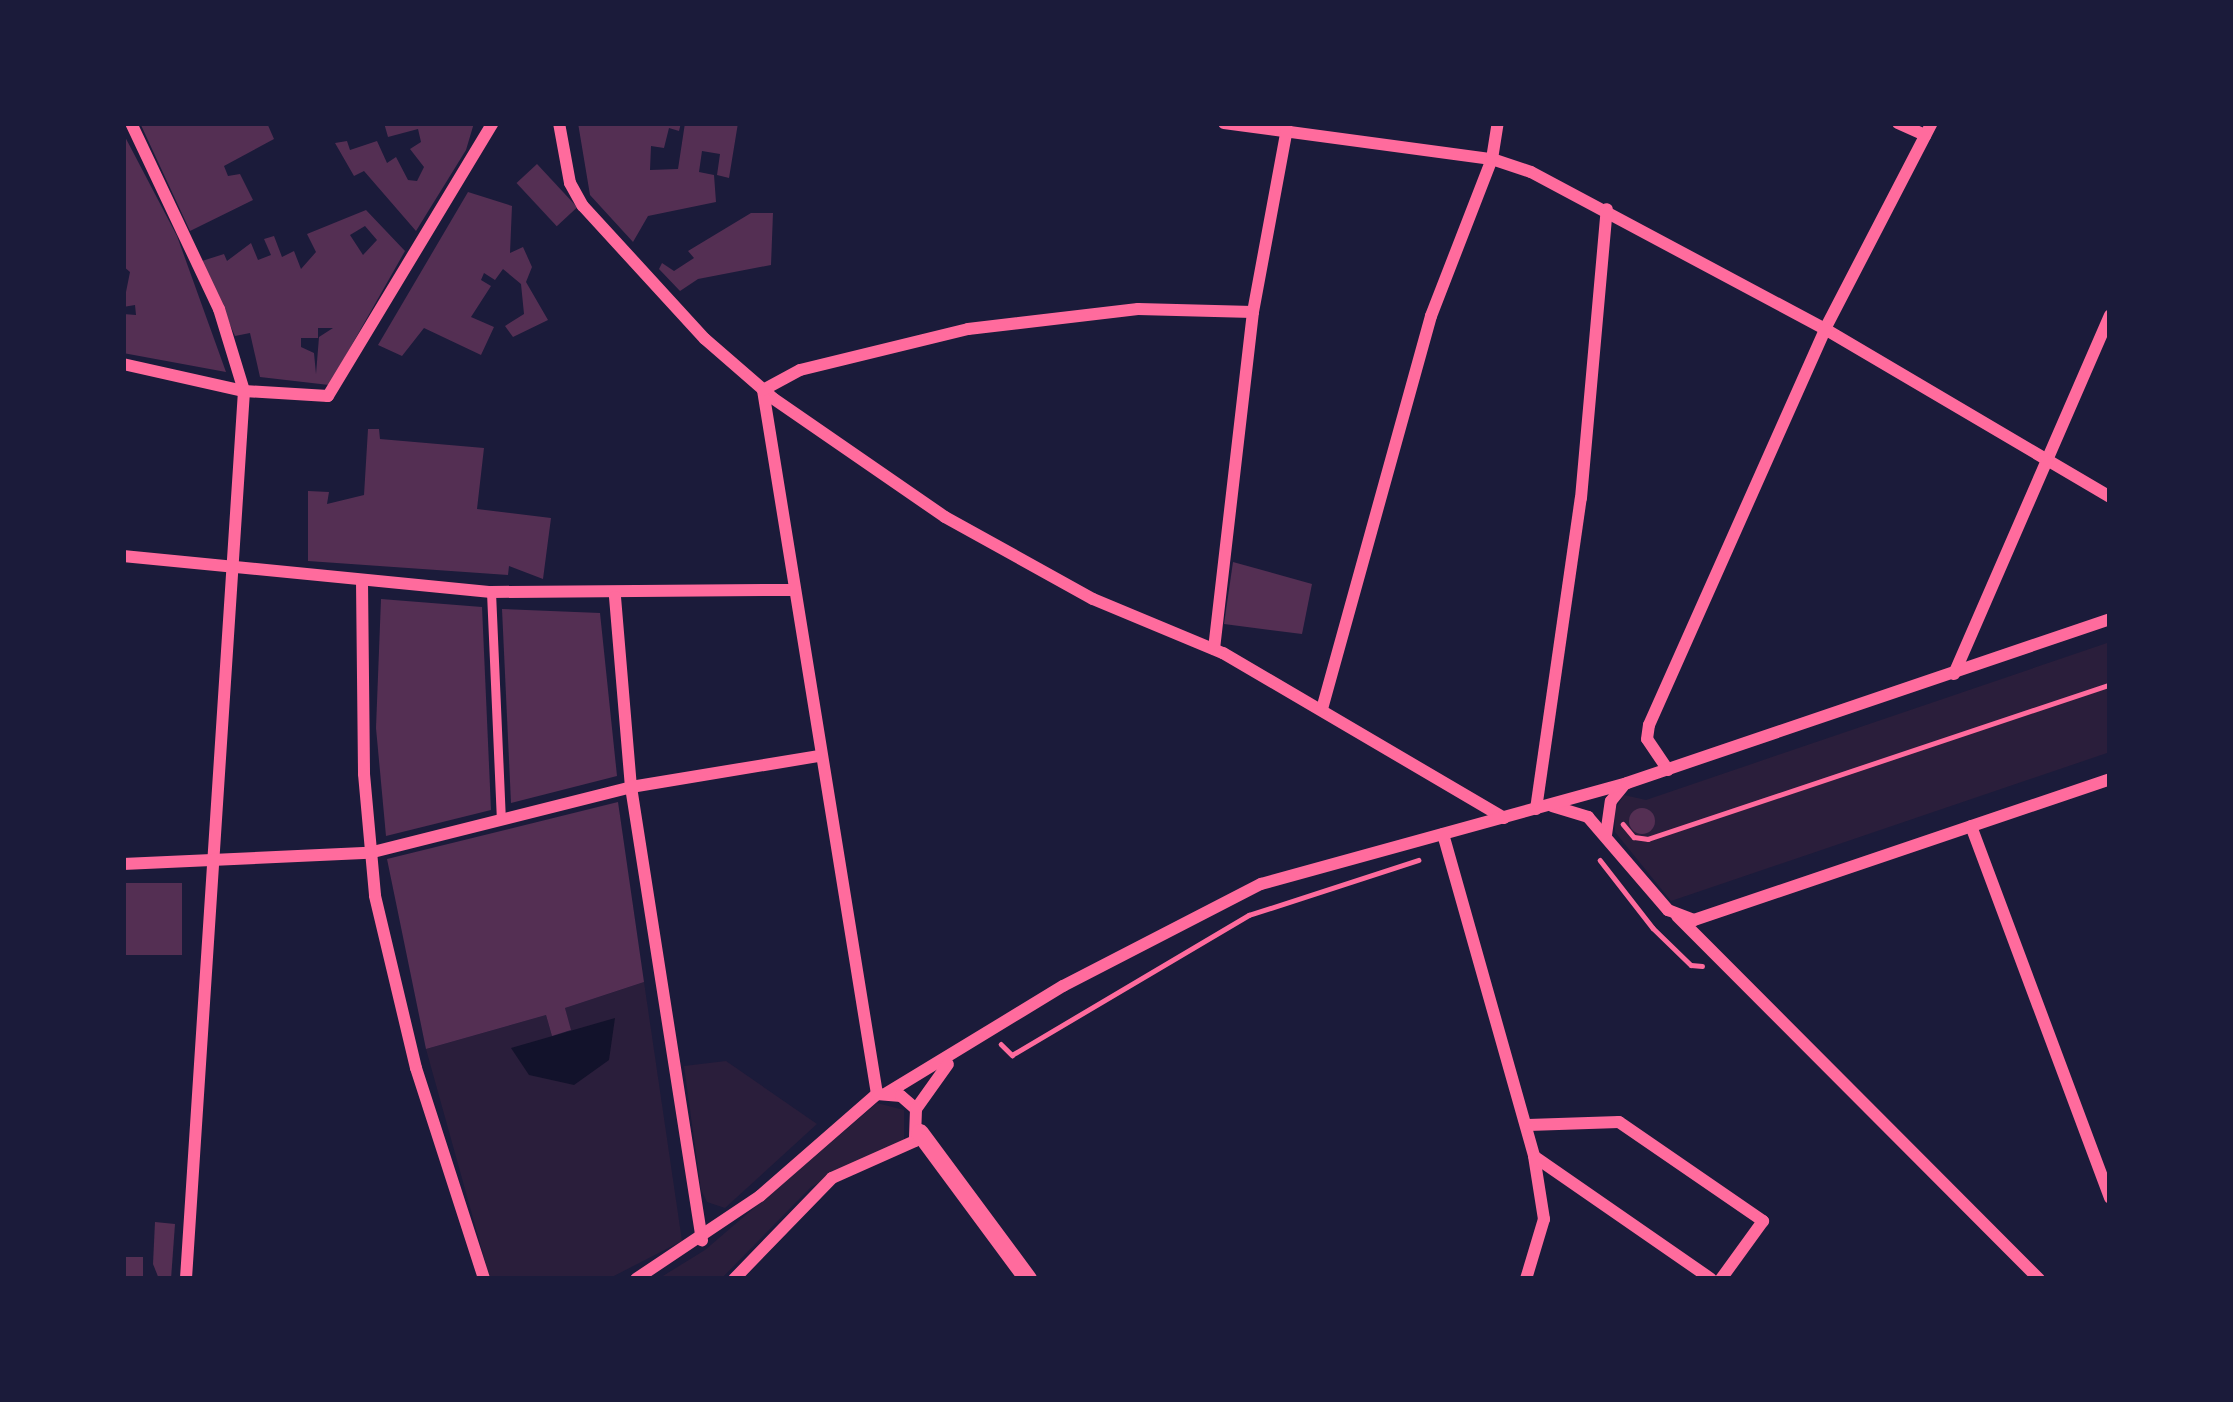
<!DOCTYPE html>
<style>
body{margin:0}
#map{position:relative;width:2233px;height:1402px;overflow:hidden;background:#1b1b3a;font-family:Raleway,sans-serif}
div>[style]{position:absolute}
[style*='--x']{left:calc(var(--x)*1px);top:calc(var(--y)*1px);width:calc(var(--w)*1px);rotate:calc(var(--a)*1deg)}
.green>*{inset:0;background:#2a1e3b}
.water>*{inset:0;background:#12122b}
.building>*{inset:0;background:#542f53;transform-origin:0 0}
.round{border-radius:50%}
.path>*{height:4.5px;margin:-2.25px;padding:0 2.25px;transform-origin:2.25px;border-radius:2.25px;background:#ff6b9d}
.pedestrian>*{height:9px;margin:-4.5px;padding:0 4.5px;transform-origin:4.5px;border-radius:4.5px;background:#ff6b9d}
.minor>*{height:12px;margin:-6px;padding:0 6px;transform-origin:6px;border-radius:6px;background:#ff6b9d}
.secondary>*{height:18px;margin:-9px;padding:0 9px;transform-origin:9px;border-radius:9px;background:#ff6b9d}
span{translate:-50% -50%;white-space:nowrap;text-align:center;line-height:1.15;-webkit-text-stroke:9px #1b1b3a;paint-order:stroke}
.frame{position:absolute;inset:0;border:126px solid #1b1b3a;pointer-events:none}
</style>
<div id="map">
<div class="green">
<div style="clip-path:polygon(2110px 642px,2110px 752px,1671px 901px,1615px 832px,1614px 811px,1624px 795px,1646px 800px)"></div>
<div style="clip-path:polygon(644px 982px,682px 1241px,608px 1279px,490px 1279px,426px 1049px,546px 1015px,552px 1036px,570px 1031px,565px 1008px)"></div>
<div style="clip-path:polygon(726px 1061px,817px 1124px,725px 1208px,707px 1202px,701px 1190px,684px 1066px)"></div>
<div style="clip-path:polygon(877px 1103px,904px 1110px,904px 1140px,811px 1187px,721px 1279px,658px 1279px,705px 1250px)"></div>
</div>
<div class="water">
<div style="clip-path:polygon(615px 1018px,609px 1060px,574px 1085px,529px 1075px,511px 1048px)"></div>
</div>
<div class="building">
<div style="clip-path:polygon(140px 123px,267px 123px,274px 139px,224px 166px,228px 176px,240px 174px,253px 200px,190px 231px)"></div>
<div style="clip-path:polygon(384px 123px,474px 123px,466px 150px,416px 231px,364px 171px,354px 176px,335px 143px,347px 141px,350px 150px,377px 141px,387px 163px,396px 157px,408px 180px,417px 181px,424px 167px,410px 149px,421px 142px,418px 129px,388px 137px)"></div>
<div style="clip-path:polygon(578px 123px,681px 123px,679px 131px,669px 128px,664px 148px,651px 146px,650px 170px,678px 169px,685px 123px,738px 123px,729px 178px,717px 175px,720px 154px,702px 151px,699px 172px,714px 175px,716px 202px,648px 216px,633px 242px,590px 195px)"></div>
<div style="clip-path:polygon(123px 133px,177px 236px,226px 372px,123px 353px,123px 314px,136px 315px,135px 305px,123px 307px,130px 272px,123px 266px)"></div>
<div style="left:537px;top:164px;width:59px;height:28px;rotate:47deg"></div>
<div style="clip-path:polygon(468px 192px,512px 206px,510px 253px,523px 247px,532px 267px,526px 282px,548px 320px,513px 337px,505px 326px,524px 314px,521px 284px,503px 269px,495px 280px,484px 273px,481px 280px,491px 286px,471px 317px,494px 327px,481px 355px,424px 328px,402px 356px,378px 345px)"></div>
<div style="clip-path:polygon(evenodd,366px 210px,405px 251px,329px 385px,260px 377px,250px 333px,235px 336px,202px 261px,224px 254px,227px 261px,251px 243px,258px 260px,271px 255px,264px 239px,274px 236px,282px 257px,294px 251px,301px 269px,316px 252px,307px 234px,366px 210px,365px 226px,377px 240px,363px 255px,350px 235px,365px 226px,366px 210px,318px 328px,333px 328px,319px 337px,316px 374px,314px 353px,301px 347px,301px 338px,318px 338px,318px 328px)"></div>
<div style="clip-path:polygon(751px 213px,773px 213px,771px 265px,698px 279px,680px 291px,659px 269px,662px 263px,674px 271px,694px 258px,688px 251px)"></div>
<div style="clip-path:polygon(368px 429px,379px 429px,380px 439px,484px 448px,477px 509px,551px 518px,543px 579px,509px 566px,508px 575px,308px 561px,308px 491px,329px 492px,327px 504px,364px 495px)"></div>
<div style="clip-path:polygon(1233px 562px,1312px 584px,1302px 634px,1224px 624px)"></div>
<div style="clip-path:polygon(381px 599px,482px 607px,491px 810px,386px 836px,376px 728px)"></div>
<div style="clip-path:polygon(502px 609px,600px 613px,617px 776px,511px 803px)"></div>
<div style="clip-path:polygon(618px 802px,644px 982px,565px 1008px,571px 1030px,552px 1036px,546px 1015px,426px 1049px,387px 859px)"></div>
<div class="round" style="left:1629px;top:808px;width:26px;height:26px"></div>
<div style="left:123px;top:883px;width:59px;height:72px"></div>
<div style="clip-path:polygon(155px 1222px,175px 1224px,171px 1279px,159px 1279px,153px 1264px)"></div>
<div style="left:123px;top:1257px;width:20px;height:22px"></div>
</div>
<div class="path">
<div style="--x:1623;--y:824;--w:17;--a:50"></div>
<div style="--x:1634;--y:837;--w:14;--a:8"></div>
<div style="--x:1648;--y:839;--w:487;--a:-18.5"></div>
<div style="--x:1600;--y:860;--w:86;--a:52.1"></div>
<div style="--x:1653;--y:928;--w:53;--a:44.2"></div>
<div style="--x:1691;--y:965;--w:11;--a:5"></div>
<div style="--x:1001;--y:1044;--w:16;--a:45"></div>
<div style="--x:1012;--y:1055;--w:275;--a:-30.6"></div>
<div style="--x:1249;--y:915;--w:178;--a:-18"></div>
</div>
<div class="pedestrian">
<div style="--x:491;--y:592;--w:227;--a:87.5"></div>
</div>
<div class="minor">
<div style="--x:131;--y:123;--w:206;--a:64.7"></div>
<div style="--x:219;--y:309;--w:86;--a:73"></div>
<div style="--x:244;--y:391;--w:890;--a:93.74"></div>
<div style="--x:559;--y:123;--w:61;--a:79.6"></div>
<div style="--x:570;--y:183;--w:26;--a:61"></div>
<div style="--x:583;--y:206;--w:180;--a:47.5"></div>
<div style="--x:705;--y:339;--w:91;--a:41"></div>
<div style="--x:774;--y:399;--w:208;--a:34.6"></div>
<div style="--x:945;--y:517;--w:169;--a:29"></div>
<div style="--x:1093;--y:599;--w:141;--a:22.6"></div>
<div style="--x:1223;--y:653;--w:326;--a:30.4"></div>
<div style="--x:1224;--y:123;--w:270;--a:7.7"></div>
<div style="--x:1492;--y:159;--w:41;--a:18.4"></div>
<div style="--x:1531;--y:172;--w:333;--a:28.1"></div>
<div style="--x:1825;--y:329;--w:331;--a:30.5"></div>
<div style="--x:1898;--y:123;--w:30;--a:24"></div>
<div style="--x:123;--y:364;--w:124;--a:12.6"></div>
<div style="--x:244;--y:391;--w:84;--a:3.4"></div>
<div style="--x:328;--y:396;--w:319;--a:-58.9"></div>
<div style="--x:123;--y:556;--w:370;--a:5.6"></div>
<div style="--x:491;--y:592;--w:301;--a:-0.4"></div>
<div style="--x:362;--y:581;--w:193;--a:89.4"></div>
<div style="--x:364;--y:774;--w:122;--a:84.8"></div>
<div style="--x:375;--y:896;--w:177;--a:76.6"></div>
<div style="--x:416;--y:1068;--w:222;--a:72.1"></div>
<div style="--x:615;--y:597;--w:191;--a:85.2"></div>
<div style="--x:631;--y:787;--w:459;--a:81.1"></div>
<div style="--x:1214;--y:649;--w:339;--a:-83.4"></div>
<div style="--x:1253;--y:312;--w:186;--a:-79.5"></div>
<div style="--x:1954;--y:674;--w:391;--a:-66.5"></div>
<div style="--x:1322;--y:709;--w:408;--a:-74.5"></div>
<div style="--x:1431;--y:316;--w:168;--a:-68.8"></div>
<div style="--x:1492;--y:159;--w:36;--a:-81"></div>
<div style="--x:1668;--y:770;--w:37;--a:-124"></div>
<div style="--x:1647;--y:739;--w:14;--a:-82"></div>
<div style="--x:1649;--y:725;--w:433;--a:-66"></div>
<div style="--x:1825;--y:329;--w:232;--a:-62.6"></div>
<div style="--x:1552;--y:806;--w:38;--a:17"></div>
<div style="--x:1588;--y:817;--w:123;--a:49.3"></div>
<div style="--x:1668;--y:910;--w:28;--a:21"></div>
<div style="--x:1694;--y:920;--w:439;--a:-18.7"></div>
<div style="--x:1536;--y:809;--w:314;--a:-81.8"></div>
<div style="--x:1581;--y:498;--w:290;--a:-84.9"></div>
<div style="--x:1971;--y:826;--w:397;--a:69.5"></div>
<div style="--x:1443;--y:834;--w:335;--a:74.2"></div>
<div style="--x:1534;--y:1156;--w:64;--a:81"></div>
<div style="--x:1544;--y:1219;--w:63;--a:106.7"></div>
<div style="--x:1606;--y:835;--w:34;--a:-82"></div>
<div style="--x:1611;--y:801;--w:22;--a:-51"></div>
<div style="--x:123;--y:864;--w:246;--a:-2.6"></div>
<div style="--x:369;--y:853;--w:270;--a:-14.1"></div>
<div style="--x:631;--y:787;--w:191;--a:-9.4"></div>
<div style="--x:1677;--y:916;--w:513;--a:45.08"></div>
<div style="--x:887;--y:1093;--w:206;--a:-31.3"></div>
<div style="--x:1063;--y:986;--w:223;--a:-27.3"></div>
<div style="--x:1261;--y:884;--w:380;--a:-15.4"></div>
<div style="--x:1627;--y:783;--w:510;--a:-18.75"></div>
<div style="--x:877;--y:1094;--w:713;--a:-99.2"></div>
<div style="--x:763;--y:390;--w:42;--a:-28.4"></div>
<div style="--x:800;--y:370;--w:173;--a:-13.7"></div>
<div style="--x:968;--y:329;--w:171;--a:-6.7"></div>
<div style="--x:1138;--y:309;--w:115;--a:1.5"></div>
<div style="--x:916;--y:1109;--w:55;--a:-54.6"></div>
<div style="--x:1528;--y:1125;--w:91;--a:-1.9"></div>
<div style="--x:1619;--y:1122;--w:175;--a:34.5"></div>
<div style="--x:1763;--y:1221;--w:72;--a:125.9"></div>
<div style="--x:1535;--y:1157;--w:214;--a:34.7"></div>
<div style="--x:636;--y:1279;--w:149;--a:-33.8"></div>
<div style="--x:760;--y:1196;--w:155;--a:-41.1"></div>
<div style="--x:877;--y:1094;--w:24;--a:5"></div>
<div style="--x:901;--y:1096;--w:20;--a:41"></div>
<div style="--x:916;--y:1109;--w:32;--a:92"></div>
<div style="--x:915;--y:1141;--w:91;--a:156"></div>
<div style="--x:832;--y:1178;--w:141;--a:134.1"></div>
</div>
<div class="secondary">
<div style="--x:920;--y:1133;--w:182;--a:53.5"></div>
</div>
<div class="frame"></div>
</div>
